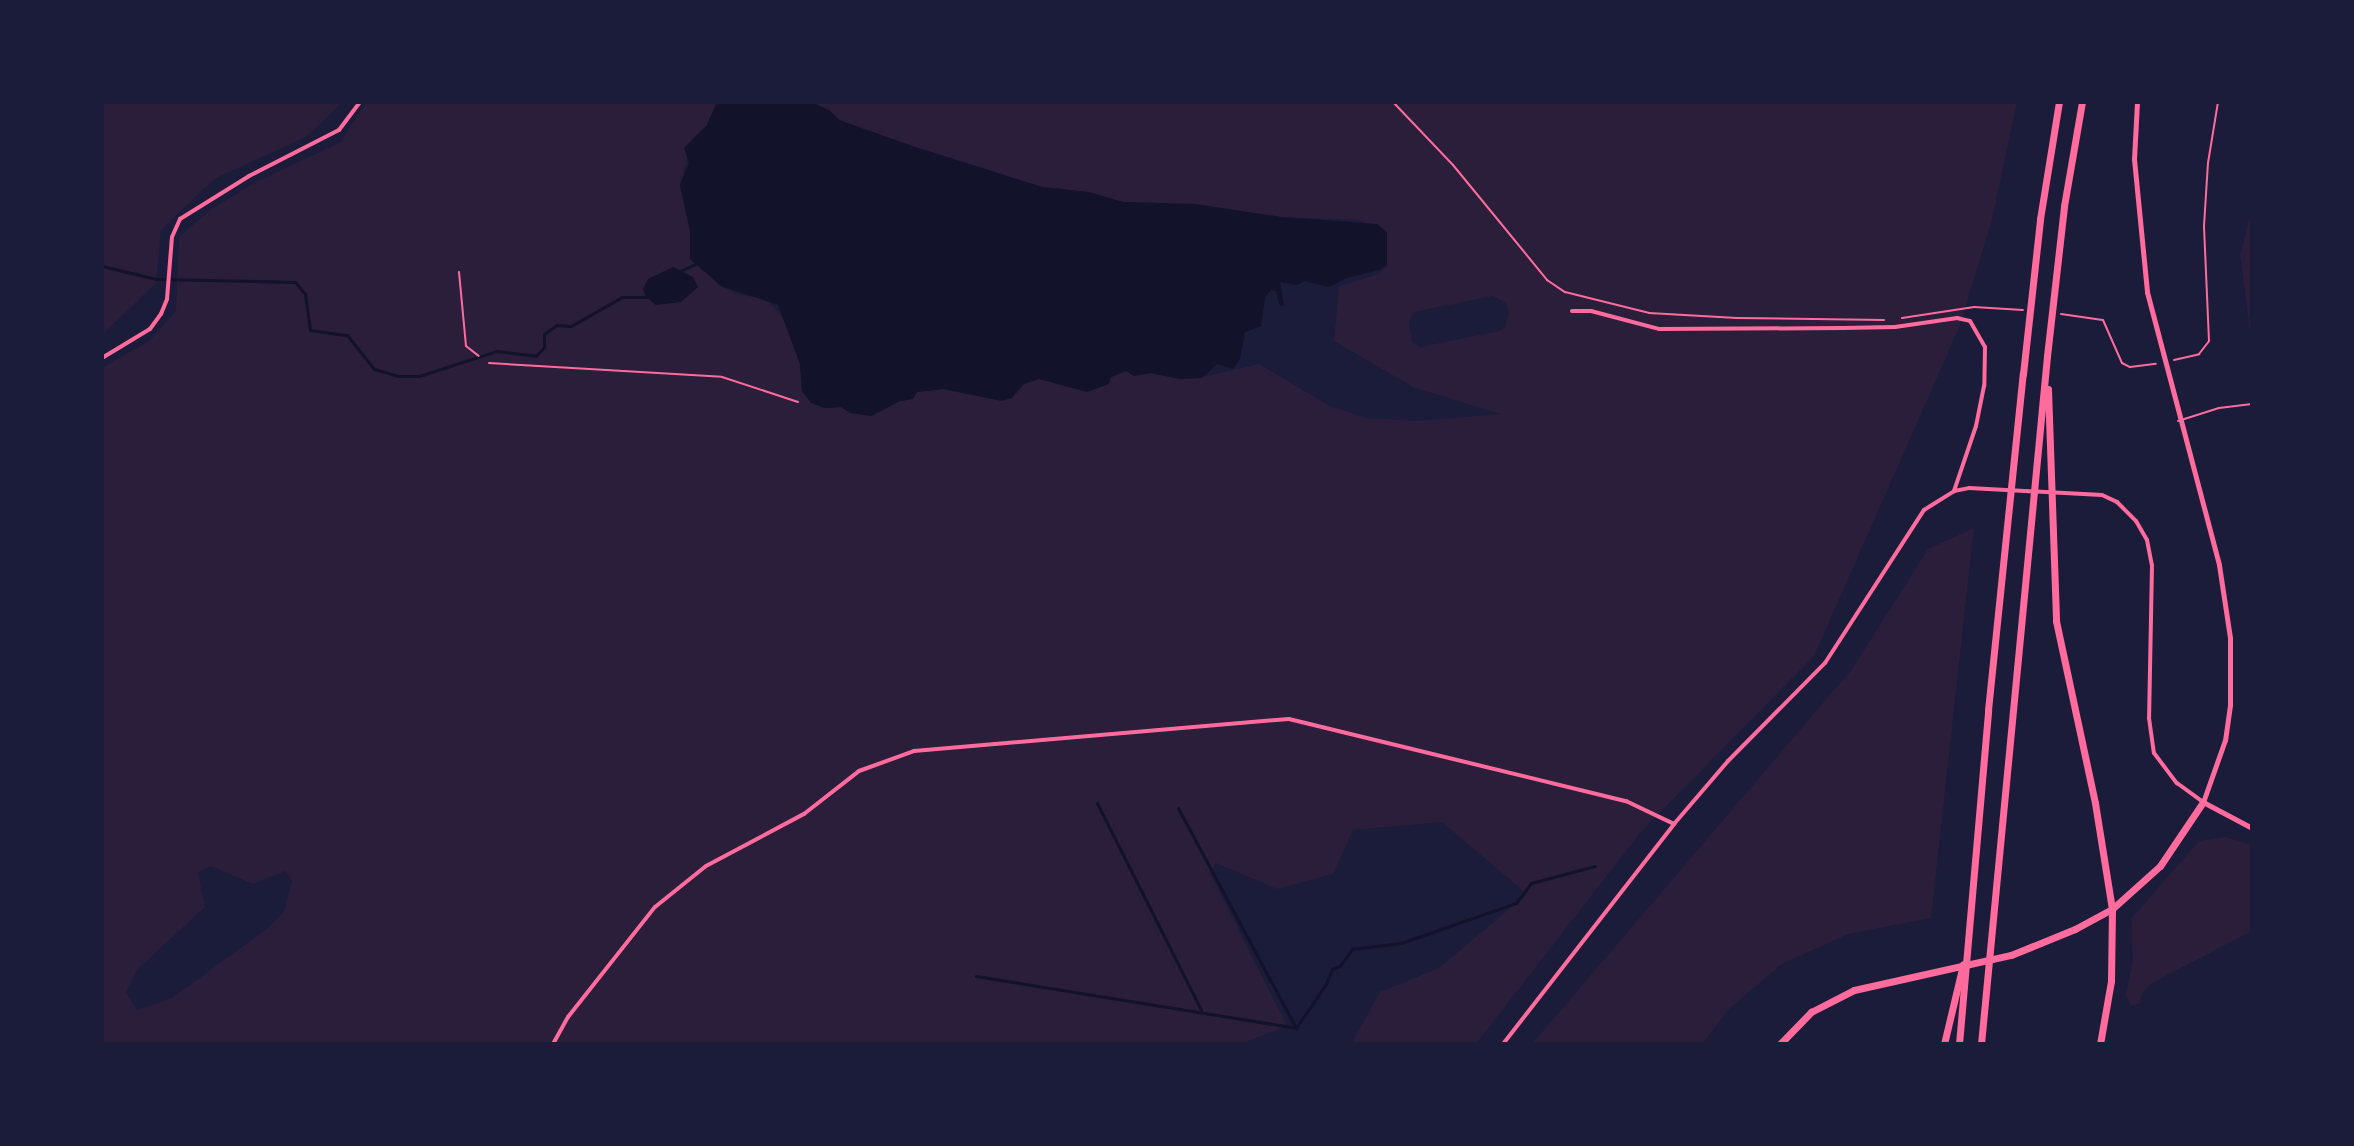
<!DOCTYPE html>
<style>
body{margin:0}
#map{position:relative;width:2354px;height:1146px;overflow:hidden;background:#1b1b3a;font-family:"Noto Sans",sans-serif}
div>[style]{position:absolute}
[style*='--x']{left:calc(var(--x)*1px);top:calc(var(--y)*1px);width:calc(var(--w)*1px);rotate:calc(var(--a)*1deg)}
.green>*{inset:0;background:#2a1e3b}
.water>*{inset:0;background:#12122b}
.stream>*{height:3px;margin:-1.5px;padding:0 1.5px;transform-origin:1.5px;border-radius:1.5px;background:#12122b}
.path>*{height:2px;margin:-1px;padding:0 1px;transform-origin:1px;border-radius:1px;background:#ff6b9d}
.service>*{height:2px;margin:-1px;padding:0 1px;transform-origin:1px;border-radius:1px;background:#ff6b9d}
.minor>*{height:4px;margin:-2px;padding:0 2px;transform-origin:2px;border-radius:2px;background:#ff6b9d}
.tertiary>*{height:5px;margin:-2.5px;padding:0 2.5px;transform-origin:2.5px;border-radius:2.5px;background:#ff6b9d}
.motorway>*{height:7px;margin:-3.5px;padding:0 3.5px;transform-origin:3.5px;border-radius:3.5px;background:#ff6b9d}
span{translate:-50% -50%;white-space:nowrap;text-align:center;line-height:1.15;-webkit-text-stroke:6px #1b1b3a;paint-order:stroke}
.frame{position:absolute;inset:0;border:104px solid #1b1b3a;pointer-events:none}
</style>
<div id="map">
<div class="green">
<div style="clip-path:polygon(102px 102px,343px 102px,306px 137px,214px 179px,161px 230px,156px 283px,102px 335px)"></div>
<div style="clip-path:polygon(evenodd,366px 102px,717px 102px,707px 125px,692px 139px,680px 185px,690px 231px,690px 259px,721px 286px,737px 294px,766px 299px,784px 318px,800px 364px,802px 391px,812px 403px,825px 408px,841px 407px,871px 416px,900px 401px,912px 399px,917px 392px,943px 389px,972px 393px,1015px 392px,1024px 384px,1039px 379px,1111px 377px,1126px 371px,1134px 376px,1150px 373px,1198px 378px,1259px 364px,1330px 406px,1366px 418px,1416px 421px,1500px 414px,1413px 387px,1334px 341px,1339px 286px,1379px 274px,1387px 265px,1387px 233px,1358px 220px,1281px 217px,1195px 204px,1123px 202px,1089px 192px,1042px 187px,866px 131px,839px 120px,829px 110px,811px 102px,2017px 102px,1992px 220px,1959px 328px,1814px 656px,1641px 832px,1476px 1044px,1351px 1044px,1380px 992px,1439px 968px,1527px 894px,1442px 822px,1353px 830px,1333px 874px,1277px 889px,1216px 863px,1210px 873px,1287px 1026px,1241px 1044px,102px 1044px,102px 368px,149px 341px,176px 311px,179px 237px,210px 210px,256px 182px,341px 142px,366px 102px,1493px 296px,1506px 303px,1509px 313px,1505px 327px,1499px 331px,1420px 347px,1412px 342px,1409px 321px,1414px 312px,1493px 296px,366px 102px,211px 866px,253px 884px,285px 871px,292px 880px,284px 912px,268px 928px,172px 998px,137px 1010px,126px 992px,137px 970px,205px 907px,198px 872px,211px 866px)"></div>
<div style="clip-path:polygon(2252px 209px,2252px 345px,2240px 255px)"></div>
<div style="clip-path:polygon(1974px 528px,1931px 918px,1848px 934px,1782px 964px,1730px 1008px,1702px 1044px,1532px 1044px,1852px 669px,1928px 549px)"></div>
<div style="clip-path:polygon(2225px 837px,2252px 845px,2252px 931px,2152px 983px,2142px 993px,2140px 1003px,2131px 1006px,2126px 995px,2133px 960px,2131px 919px,2199px 841px)"></div>
</div>
<div class="water">
<div style="clip-path:polygon(717px 102px,811px 102px,829px 110px,839px 120px,915px 147px,1042px 187px,1089px 192px,1123px 202px,1195px 204px,1281px 217px,1377px 224px,1387px 232px,1387px 265px,1379px 270px,1346px 278px,1329px 287px,1305px 281px,1297px 285px,1280px 282px,1284px 305px,1280px 306px,1276px 291px,1271px 290px,1265px 297px,1261px 326px,1245px 332px,1240px 359px,1233px 369px,1217px 364px,1202px 378px,1180px 379px,1150px 373px,1134px 376px,1126px 371px,1111px 377px,1109px 384px,1087px 392px,1039px 379px,1024px 384px,1012px 398px,1002px 401px,943px 389px,917px 392px,913px 399px,900px 401px,871px 416px,850px 413px,841px 407px,825px 408px,811px 403px,802px 391px,800px 364px,778px 305px,721px 286px,690px 259px,690px 231px,680px 185px,689px 163px,684px 148px,707px 125px)"></div>
<div style="clip-path:polygon(673px 267px,693px 277px,698px 287px,681px 302px,656px 305px,646px 297px,643px 289px,648px 279px)"></div>
</div>
<div class="stream">
<div style="--x:102;--y:266;--w:56;--a:13.5"></div>
<div style="--x:156;--y:279;--w:139;--a:1.2"></div>
<div style="--x:295;--y:282;--w:16;--a:50"></div>
<div style="--x:305;--y:294;--w:36;--a:82"></div>
<div style="--x:310;--y:330;--w:37;--a:8"></div>
<div style="--x:347;--y:335;--w:43;--a:51.5"></div>
<div style="--x:374;--y:369;--w:25;--a:16"></div>
<div style="--x:398;--y:376;--w:21;--a:0"></div>
<div style="--x:419;--y:376;--w:82;--a:-17.8"></div>
<div style="--x:497;--y:351;--w:39;--a:7"></div>
<div style="--x:536;--y:356;--w:12;--a:-48"></div>
<div style="--x:544;--y:347;--w:13;--a:-90"></div>
<div style="--x:544;--y:334;--w:16;--a:-35"></div>
<div style="--x:557;--y:325;--w:14;--a:4"></div>
<div style="--x:571;--y:326;--w:59;--a:-29.6"></div>
<div style="--x:622;--y:297;--w:24;--a:0"></div>
<div style="--x:680;--y:271;--w:17;--a:-25"></div>
<div style="--x:1097;--y:803;--w:232;--a:63.3"></div>
<div style="--x:1178;--y:808;--w:250;--a:61.8"></div>
<div style="--x:976;--y:976;--w:324;--a:9.2"></div>
<div style="--x:1296;--y:1028;--w:53;--a:-55.7"></div>
<div style="--x:1326;--y:984;--w:16;--a:-68"></div>
<div style="--x:1332;--y:969;--w:9;--a:-21"></div>
<div style="--x:1340;--y:966;--w:21;--a:-55"></div>
<div style="--x:1352;--y:949;--w:49;--a:-7"></div>
<div style="--x:1401;--y:943;--w:122;--a:-19.2"></div>
<div style="--x:1516;--y:903;--w:25;--a:-53"></div>
<div style="--x:1531;--y:883;--w:66;--a:-14.9"></div>
</div>
<div class="path">
<div style="--x:1393;--y:102;--w:87;--a:46.4"></div>
<div style="--x:1453;--y:165;--w:149;--a:50.7"></div>
<div style="--x:1547;--y:280;--w:22;--a:34"></div>
<div style="--x:1565;--y:292;--w:87;--a:14"></div>
<div style="--x:1649;--y:313;--w:88;--a:3.3"></div>
<div style="--x:1737;--y:318;--w:147;--a:0.8"></div>
<div style="--x:459;--y:272;--w:74;--a:84.6"></div>
<div style="--x:466;--y:346;--w:16;--a:38"></div>
<div style="--x:2061;--y:314;--w:42;--a:8.1"></div>
<div style="--x:2103;--y:320;--w:47;--a:66.2"></div>
<div style="--x:2122;--y:363;--w:9;--a:27"></div>
<div style="--x:2130;--y:367;--w:26;--a:-7"></div>
<div style="--x:1902;--y:318;--w:73;--a:-8.7"></div>
<div style="--x:1974;--y:307;--w:49;--a:3.5"></div>
<div style="--x:2174;--y:360;--w:26;--a:-13"></div>
<div style="--x:2199;--y:354;--w:16;--a:-52"></div>
<div style="--x:2209;--y:341;--w:115;--a:-92.5"></div>
<div style="--x:2204;--y:226;--w:63;--a:-86.4"></div>
<div style="--x:2208;--y:163;--w:62;--a:-80.7"></div>
<div style="--x:489;--y:363;--w:233;--a:3.4"></div>
<div style="--x:722;--y:377;--w:80;--a:18.2"></div>
</div>
<div class="service">
<div style="--x:2178;--y:421;--w:43;--a:-17.6"></div>
<div style="--x:2219;--y:408;--w:33;--a:-7"></div>
</div>
<div class="minor">
<div style="--x:1572;--y:311;--w:19;--a:0"></div>
<div style="--x:1591;--y:311;--w:70;--a:14.8"></div>
<div style="--x:1659;--y:329;--w:184;--a:-0.3"></div>
<div style="--x:1843;--y:328;--w:52;--a:-1.1"></div>
<div style="--x:1895;--y:327;--w:63;--a:-8.3"></div>
<div style="--x:1957;--y:318;--w:13;--a:13"></div>
<div style="--x:1970;--y:321;--w:30;--a:60"></div>
<div style="--x:1985;--y:347;--w:39;--a:91"></div>
<div style="--x:1984;--y:386;--w:41;--a:101.3"></div>
<div style="--x:1976;--y:426;--w:69;--a:108.7"></div>
<div style="--x:102;--y:358;--w:56;--a:-31.1"></div>
<div style="--x:150;--y:329;--w:19;--a:-54"></div>
<div style="--x:161;--y:314;--w:16;--a:-68"></div>
<div style="--x:167;--y:299;--w:62;--a:-85.4"></div>
<div style="--x:172;--y:237;--w:20;--a:-66"></div>
<div style="--x:180;--y:219;--w:81;--a:-31.9"></div>
<div style="--x:249;--y:176;--w:101;--a:-27.1"></div>
<div style="--x:339;--y:130;--w:35;--a:-53"></div>
<div style="--x:553;--y:1044;--w:31;--a:-61"></div>
<div style="--x:568;--y:1017;--w:140;--a:-51.7"></div>
<div style="--x:655;--y:907;--w:65;--a:-38.8"></div>
<div style="--x:706;--y:866;--w:111;--a:-28"></div>
<div style="--x:804;--y:814;--w:70;--a:-38"></div>
<div style="--x:859;--y:771;--w:59;--a:-20"></div>
<div style="--x:914;--y:751;--w:376;--a:-4.9"></div>
<div style="--x:1289;--y:719;--w:347;--a:13.7"></div>
<div style="--x:1626;--y:801;--w:53;--a:25.6"></div>
<div style="--x:1503;--y:1044;--w:279;--a:-52.1"></div>
<div style="--x:1674;--y:824;--w:83;--a:-49.4"></div>
<div style="--x:1728;--y:761;--w:138;--a:-45.3"></div>
<div style="--x:1825;--y:663;--w:182;--a:-57.1"></div>
<div style="--x:1924;--y:510;--w:36;--a:-32"></div>
<div style="--x:1954;--y:491;--w:15;--a:-11"></div>
<div style="--x:1969;--y:488;--w:133;--a:3"></div>
<div style="--x:2102;--y:495;--w:17;--a:25"></div>
<div style="--x:2117;--y:502;--w:27;--a:45"></div>
<div style="--x:2136;--y:521;--w:22;--a:60"></div>
<div style="--x:2147;--y:540;--w:25;--a:79"></div>
<div style="--x:2152;--y:565;--w:153;--a:91.1"></div>
<div style="--x:2149;--y:718;--w:35;--a:82"></div>
<div style="--x:2154;--y:753;--w:38;--a:53"></div>
<div style="--x:2177;--y:783;--w:32;--a:36"></div>
</div>
<div class="tertiary">
<div style="--x:2137;--y:102;--w:57;--a:93"></div>
<div style="--x:2134;--y:159;--w:134;--a:84.4"></div>
<div style="--x:2147;--y:292;--w:282;--a:75.2"></div>
<div style="--x:2219;--y:565;--w:74;--a:81.4"></div>
<div style="--x:2230;--y:638;--w:67;--a:90"></div>
<div style="--x:2230;--y:705;--w:35;--a:98"></div>
<div style="--x:2225;--y:740;--w:66;--a:109.5"></div>
<div style="--x:2203;--y:802;--w:55;--a:28"></div>
</div>
<div class="motorway">
<div style="--x:2048;--y:389;--w:232;--a:88"></div>
<div style="--x:2056;--y:621;--w:186;--a:77.9"></div>
<div style="--x:2095;--y:803;--w:107;--a:80.9"></div>
<div style="--x:2112;--y:909;--w:72;--a:90.8"></div>
<div style="--x:2111;--y:981;--w:64;--a:99.9"></div>
<div style="--x:1780;--y:1044;--w:45;--a:-45.9"></div>
<div style="--x:1811;--y:1012;--w:48;--a:-27.1"></div>
<div style="--x:1854;--y:990;--w:161;--a:-12.6"></div>
<div style="--x:2011;--y:955;--w:69;--a:-22.1"></div>
<div style="--x:2075;--y:929;--w:42;--a:-28.4"></div>
<div style="--x:2112;--y:909;--w:64;--a:-41.9"></div>
<div style="--x:2160;--y:866;--w:77;--a:-56.1"></div>
<div style="--x:1944;--y:1044;--w:82;--a:-76.6"></div>
<div style="--x:1959;--y:1044;--w:335;--a:-85"></div>
<div style="--x:1988;--y:710;--w:338;--a:-84.1"></div>
<div style="--x:2023;--y:374;--w:156;--a:-83.7"></div>
<div style="--x:2040;--y:219;--w:119;--a:-80.8"></div>
<div style="--x:1981;--y:1044;--w:691;--a:-84.52"></div>
<div style="--x:2047;--y:356;--w:151;--a:-83.5"></div>
<div style="--x:2064;--y:206;--w:106;--a:-80.2"></div>
</div>
<div class="frame"></div>
</div>
